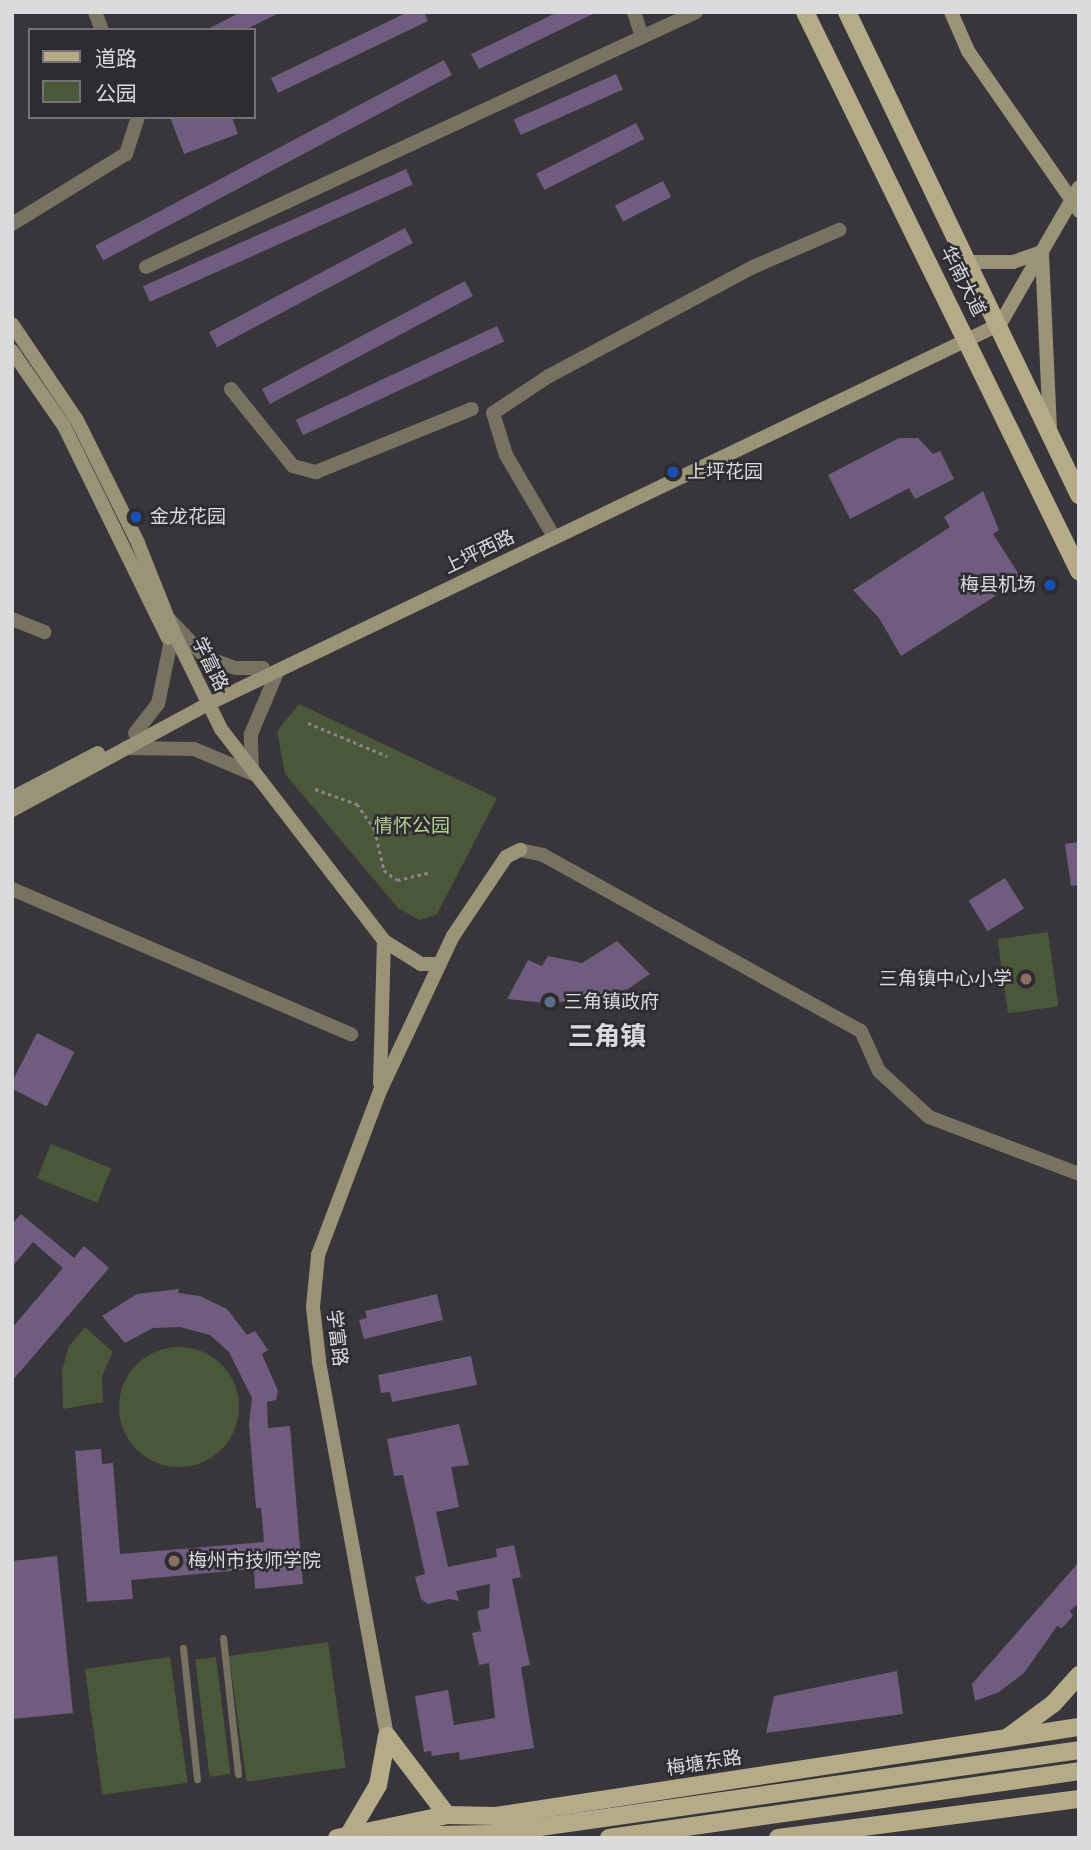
<!DOCTYPE html>
<meta charset="utf-8">
<style>
body{margin:0}
#map{position:relative;width:1091px;height:1850px;overflow:hidden;background:#39363b;font-family:"Fira Sans","Noto Sans SC",sans-serif}
div>[style]{position:absolute}
[style*='--x']{left:calc(var(--x)*1px);top:calc(var(--y)*1px);width:calc(var(--w)*1px);rotate:calc(var(--a)*1deg)}
.green>*{inset:0;background:#4a5739;transform-origin:0 0}
.round{border-radius:50%}
.building>*{inset:0;background:#6f5c7f;transform-origin:0 0}
.path>*{height:2.5px;margin-top:-1.25px;transform-origin:0;background:repeating-linear-gradient(90deg,#878589 0 3.5px,transparent 0 7px)}
.lane>*{height:7px;margin:-3.5px;padding:0 3.5px;transform-origin:3.5px;border-radius:3.5px;background:#777261}
.street>*{height:14px;margin:-7px;padding:0 7px;transform-origin:7px;border-radius:7px;background:#777261}
.secondary>*{height:14px;margin:-7px;padding:0 7px;transform-origin:7px;border-radius:7px;background:#9a9377}
.primary>*{height:18px;margin:-9px;padding:0 9px;transform-origin:9px;border-radius:9px;background:#b5ab88}
.dots>*{width:19px;height:19px;translate:-50% -50%;box-sizing:border-box;border:4px solid #2e2c30;border-radius:50%}
span{translate:-50% -50%;white-space:nowrap;text-align:center;line-height:1.15;-webkit-text-stroke:5px #2e2c30;paint-order:stroke}
.street-label{font-size:19px;color:#dbdadd}
.poi-label{font-size:19px;color:#dbdadd}
.left{translate:0 -50%;text-align:left}
.right{translate:-100% -50%;text-align:right}
.park-label{font-size:19px;color:#b5d193}
.district-label{font-size:26px;color:#dbdadd;font-weight:700}
.frame{position:absolute;inset:0;border:14px solid #dbdadd;pointer-events:none}
.legend{position:absolute;left:28px;top:28px;width:228px;height:91px;box-sizing:border-box;background:#2e2c30;border:2px solid #737275;margin:0;padding:9px 12px;list-style:none;font-size:21px;color:#dbdadd}
.legend li{display:flex;align-items:center;gap:14px;height:35px}
.legend b{width:35px;border:2px solid #737275}
</style>
<div id="map">
<div class="green">
<div style="clip-path:polygon(299px 704px,497px 798px,437px 914px,420px 920px,398px 908px,285px 774px,277px 731px)"></div>
<div style="left:1048px;top:932px;width:75px;height:51px;rotate:82deg"></div>
<div style="left:51px;top:1144px;width:65px;height:37px;rotate:22deg"></div>
<div style="clip-path:polygon(85px 1327px,113px 1352px,102px 1376px,103px 1402px,63px 1409px,62px 1371px,69px 1346px)"></div>
<div class="round" style="left:119px;top:1347px;width:120px;height:120px"></div>
<div style="left:328px;top:1642px;width:127px;height:100px;rotate:82deg"></div>
<div style="left:170px;top:1657px;width:127px;height:86px;rotate:82deg"></div>
<div style="left:216px;top:1657px;width:118px;height:21px;rotate:83deg"></div>
</div>
<div class="building">
<div style="clip-path:polygon(241px 12px,281px 12px,245px 30px,206px 30px)"></div>
<div style="clip-path:polygon(408px 12px,424px 12px,428px 21px,278px 93px,271px 78px)"></div>
<div style="clip-path:polygon(558px 12px,597px 12px,479px 69px,471px 54px)"></div>
<div style="left:444px;top:60px;width:17px;height:395px;rotate:62deg"></div>
<div style="left:616px;top:74px;width:17px;height:112px;rotate:66deg"></div>
<div style="clip-path:polygon(170px 117px,232px 117px,238px 134px,184px 154px)"></div>
<div style="left:636px;top:123px;width:18px;height:112px;rotate:63deg"></div>
<div style="left:406px;top:169px;width:17px;height:288px;rotate:66deg"></div>
<div style="left:663px;top:181px;width:18px;height:54px;rotate:63deg"></div>
<div style="left:405px;top:228px;width:17px;height:222px;rotate:62deg"></div>
<div style="left:465px;top:281px;width:17px;height:230px;rotate:62deg"></div>
<div style="left:497px;top:326px;width:17px;height:222px;rotate:65deg"></div>
<div style="clip-path:polygon(899px 438px,918px 438px,933px 454px,940px 451px,954px 479px,915px 499px,909px 488px,850px 519px,828px 475px)"></div>
<div style="clip-path:polygon(983px 491px,999px 530px,993px 534px,1022px 579px,901px 656px,879px 618px,853px 590px,950px 527px,944px 517px)"></div>
<div style="clip-path:polygon(1079px 842px,1079px 885px,1071px 886px,1065px 844px)"></div>
<div style="left:1005px;top:878px;width:36px;height:43px;rotate:58deg"></div>
<div style="clip-path:polygon(617px 941px,650px 974px,628px 989px,552px 1004px,507px 999px,528px 960px,542px 966px,548px 956px,582px 963px)"></div>
<div style="left:37px;top:1033px;width:42px;height:61px;rotate:27deg"></div>
<div style="clip-path:polygon(21px 1214px,74px 1258px,84px 1246px,109px 1268px,12px 1381px,12px 1328px,63px 1268px,33px 1242px,12px 1267px,12px 1224px)"></div>
<div style="clip-path:polygon(179px 1289px,178px 1293px,200px 1296px,227px 1309px,247px 1335px,255px 1331px,268px 1350px,262px 1354px,278px 1391px,276px 1400px,267px 1402px,268px 1428px,290px 1426px,303px 1584px,255px 1589px,254px 1569px,131px 1580px,133px 1599px,87px 1602px,75px 1451px,101px 1449px,102px 1464px,113px 1463px,120px 1554px,264px 1542px,261px 1508px,256px 1508px,249px 1424px,252px 1398px,229px 1352px,210px 1335px,180px 1327px,153px 1328px,125px 1343px,102px 1316px,137px 1294px)"></div>
<div style="clip-path:polygon(437px 1294px,443px 1320px,364px 1339px,359px 1320px,367px 1318px,365px 1311px)"></div>
<div style="clip-path:polygon(471px 1356px,477px 1385px,392px 1402px,390px 1392px,381px 1393px,378px 1375px)"></div>
<div style="clip-path:polygon(459px 1424px,469px 1465px,451px 1467px,459px 1507px,436px 1512px,448px 1567px,497px 1557px,496px 1549px,514px 1545px,521px 1577px,512px 1579px,530px 1665px,521px 1667px,534px 1748px,460px 1760px,459px 1752px,432px 1756px,431px 1751px,424px 1752px,415px 1696px,448px 1690px,454px 1725px,495px 1718px,489px 1663px,479px 1665px,472px 1633px,481px 1631px,477px 1611px,489px 1608px,490px 1584px,456px 1591px,459px 1601px,449px 1599px,428px 1604px,421px 1599px,415px 1577px,425px 1574px,403px 1475px,394px 1476px,387px 1439px)"></div>
<div style="clip-path:polygon(57px 1556px,73px 1713px,12px 1719px,12px 1561px)"></div>
<div style="clip-path:polygon(1079px 1562px,1079px 1603px,1070px 1611px,1073px 1616px,1062px 1628px,1057px 1626px,1024px 1673px,999px 1692px,975px 1701px,972px 1684px)"></div>
<div style="clip-path:polygon(897px 1671px,903px 1714px,766px 1733px,774px 1696px)"></div>
</div>
<div class="path">
<div style="--x:308;--y:723;--w:86;--a:22.7"></div>
<div style="--x:315;--y:789;--w:45;--a:19.7"></div>
<div style="--x:357;--y:804;--w:32;--a:55"></div>
<div style="--x:375;--y:830;--w:41;--a:77.3"></div>
<div style="--x:384;--y:870;--w:16;--a:38"></div>
<div style="--x:397;--y:880;--w:32;--a:-13"></div>
</div>
<div class="lane">
<div style="--x:223;--y:1638;--w:137;--a:83.7"></div>
<div style="--x:183;--y:1648;--w:132;--a:83.9"></div>
</div>
<div class="street">
<div style="--x:95;--y:12;--w:19;--a:69"></div>
<div style="--x:634;--y:12;--w:26;--a:72"></div>
<div style="--x:12;--y:224;--w:134;--a:-31.6"></div>
<div style="--x:126;--y:154;--w:39;--a:-72"></div>
<div style="--x:146;--y:267;--w:606;--a:-24.87"></div>
<div style="--x:231;--y:389;--w:99;--a:51.2"></div>
<div style="--x:293;--y:466;--w:24;--a:15"></div>
<div style="--x:316;--y:472;--w:168;--a:-22"></div>
<div style="--x:550;--y:530;--w:87;--a:-120.4"></div>
<div style="--x:506;--y:455;--w:44;--a:-107.2"></div>
<div style="--x:493;--y:413;--w:67;--a:-33.5"></div>
<div style="--x:549;--y:376;--w:231;--a:-28.1"></div>
<div style="--x:753;--y:267;--w:94;--a:-23.3"></div>
<div style="--x:12;--y:619;--w:35;--a:22"></div>
<div style="--x:170;--y:620;--w:51;--a:46.6"></div>
<div style="--x:205;--y:657;--w:33;--a:20"></div>
<div style="--x:236;--y:668;--w:27;--a:0"></div>
<div style="--x:135;--y:733;--w:37;--a:-52"></div>
<div style="--x:158;--y:704;--w:75;--a:-78.4"></div>
<div style="--x:126;--y:748;--w:68;--a:0.8"></div>
<div style="--x:194;--y:749;--w:67;--a:22.8"></div>
<div style="--x:252;--y:770;--w:36;--a:-92"></div>
<div style="--x:251;--y:734;--w:69;--a:-67.1"></div>
<div style="--x:520;--y:850;--w:24;--a:12"></div>
<div style="--x:543;--y:855;--w:363;--a:29"></div>
<div style="--x:861;--y:1031;--w:44;--a:65.8"></div>
<div style="--x:879;--y:1071;--w:68;--a:42.6"></div>
<div style="--x:929;--y:1117;--w:160;--a:20.8"></div>
<div style="--x:12;--y:889;--w:369;--a:23.2"></div>
</div>
<div class="secondary">
<div style="--x:951;--y:12;--w:43;--a:66.4"></div>
<div style="--x:968;--y:51;--w:195;--a:55.2"></div>
<div style="--x:1042;--y:254;--w:175;--a:87.4"></div>
<div style="--x:971;--y:262;--w:42;--a:0"></div>
<div style="--x:1013;--y:262;--w:31;--a:-19"></div>
<div style="--x:12;--y:324;--w:116;--a:55.9"></div>
<div style="--x:77;--y:420;--w:137;--a:63.6"></div>
<div style="--x:138;--y:543;--w:95;--a:68.3"></div>
<div style="--x:173;--y:631;--w:109;--a:63.9"></div>
<div style="--x:221;--y:729;--w:267;--a:52.4"></div>
<div style="--x:384;--y:941;--w:44;--a:31.9"></div>
<div style="--x:421;--y:964;--w:18;--a:0"></div>
<div style="--x:12;--y:351;--w:91;--a:55.3"></div>
<div style="--x:64;--y:426;--w:236;--a:63.9"></div>
<div style="--x:12;--y:798;--w:97;--a:-27.6"></div>
<div style="--x:12;--y:810;--w:223;--a:-28.4"></div>
<div style="--x:208;--y:704;--w:878;--a:-25.63"></div>
<div style="--x:1000;--y:324;--w:158;--a:-60"></div>
<div style="--x:380;--y:1083;--w:142;--a:-88.4"></div>
<div style="--x:387;--y:1736;--w:382;--a:-100.3"></div>
<div style="--x:319;--y:1360;--w:53;--a:-96.5"></div>
<div style="--x:313;--y:1307;--w:52;--a:-84.5"></div>
<div style="--x:318;--y:1255;--w:175;--a:-69.3"></div>
<div style="--x:380;--y:1091;--w:171;--a:-64.8"></div>
<div style="--x:453;--y:936;--w:95;--a:-56.1"></div>
<div style="--x:506;--y:857;--w:16;--a:-27"></div>
</div>
<div class="primary">
<div style="--x:805;--y:12;--w:623;--a:63.89"></div>
<div style="--x:847;--y:12;--w:536;--a:64.34"></div>
<div style="--x:387;--y:1736;--w:99;--a:52.8"></div>
<div style="--x:1008;--y:1737;--w:56;--a:-36.3"></div>
<div style="--x:1053;--y:1704;--w:39;--a:-48"></div>
<div style="--x:348;--y:1836;--w:59;--a:-59.5"></div>
<div style="--x:378;--y:1785;--w:50;--a:-79.6"></div>
<div style="--x:386;--y:1836;--w:106;--a:-1.1"></div>
<div style="--x:492;--y:1834;--w:593;--a:-8.14"></div>
<div style="--x:337;--y:1838;--w:112;--a:-11.8"></div>
<div style="--x:447;--y:1815;--w:49;--a:1.2"></div>
<div style="--x:496;--y:1816;--w:590;--a:-8.68"></div>
<div style="--x:609;--y:1838;--w:475;--a:-8.1"></div>
<div style="--x:778;--y:1838;--w:304;--a:-7.4"></div>
</div>
<div class="dots">
<div style="left:673px;top:472px;background:#1a4fb4"></div>
<div style="left:136px;top:517px;background:#1a4fb4"></div>
<div style="left:1050px;top:585px;background:#1a4fb4"></div>
<div style="left:1026px;top:979px;background:#8d6e63"></div>
<div style="left:550px;top:1002px;background:#5c6f8a"></div>
<div style="left:174px;top:1561px;background:#8d6e63"></div>
</div>
<div class="street-label">
<span style="left:963px;top:281px;rotate:63deg">华南大道</span>
<span style="left:479px;top:552px;rotate:-26deg">上坪西路</span>
<span style="left:210px;top:664px;rotate:64deg">学富路</span>
<span style="left:337px;top:1338px;rotate:83deg">学富路</span>
<span style="left:704px;top:1763px;rotate:-9deg">梅塘东路</span>
</div>
<div class="poi-label">
<span class="left" style="left:687px;top:472px">上坪花园</span>
<span class="left" style="left:150px;top:517px">金龙花园</span>
<span class="right" style="left:1036px;top:585px">梅县机场</span>
<span class="right" style="left:1012px;top:979px">三角镇中心小学</span>
<span class="left" style="left:564px;top:1002px">三角镇政府</span>
<span class="left" style="left:188px;top:1561px">梅州市技师学院</span>
</div>
<div class="park-label">
<span style="left:412px;top:826px">情怀公园</span>
</div>
<div class="district-label">
<span style="left:607px;top:1037px">三角镇</span>
</div>
<div class="frame"></div>
<ul class="legend">
<li><b style="height:9px;background:#b5ab88"></b>道路</li>
<li><b style="height:19px;background:#4a5739"></b>公园</li>
</ul>
</div>
